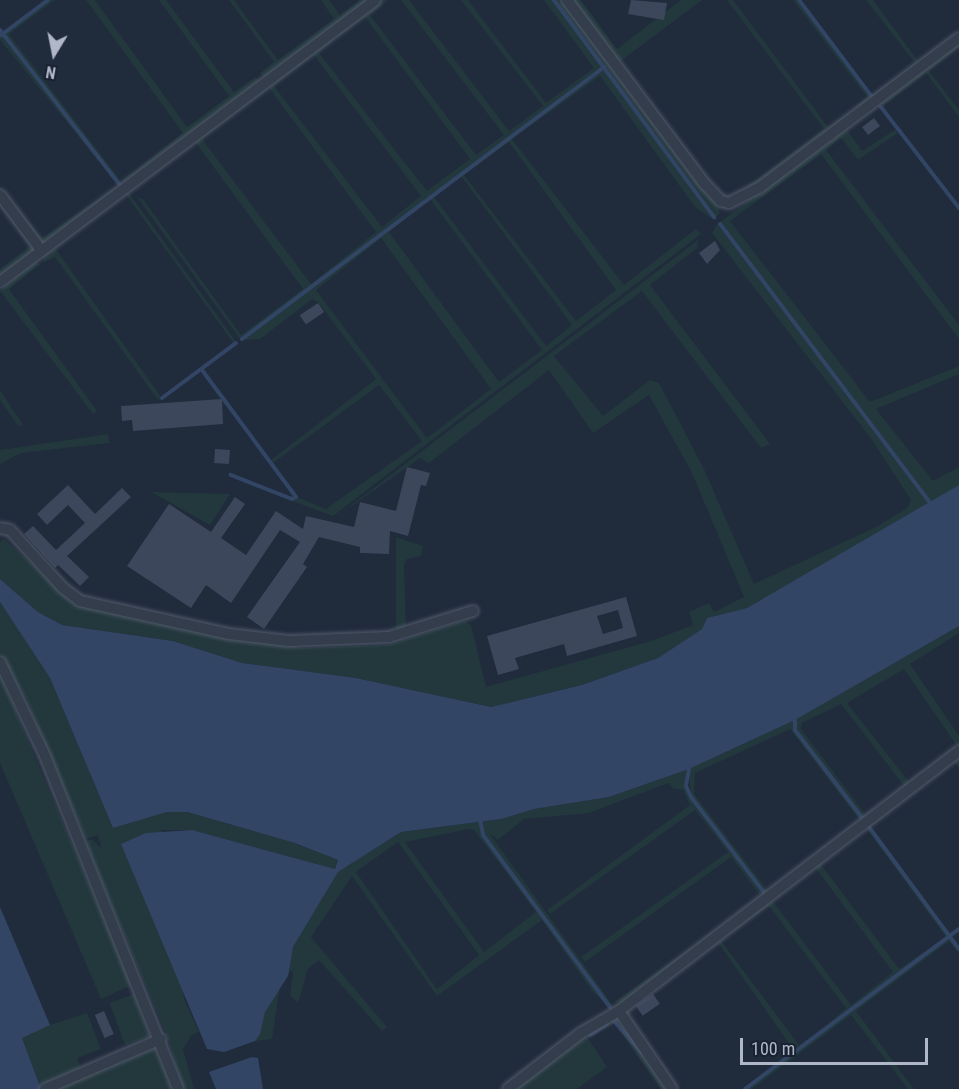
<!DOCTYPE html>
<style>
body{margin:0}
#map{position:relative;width:959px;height:1089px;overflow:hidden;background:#202b3c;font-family:"Roboto Condensed",sans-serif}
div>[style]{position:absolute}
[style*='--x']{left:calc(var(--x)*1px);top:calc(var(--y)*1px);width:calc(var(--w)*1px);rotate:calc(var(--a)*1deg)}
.green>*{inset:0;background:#22383d;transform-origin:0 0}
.water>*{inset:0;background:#324565}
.stream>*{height:4px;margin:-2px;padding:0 2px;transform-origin:2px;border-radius:2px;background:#324565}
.building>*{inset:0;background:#3c475c;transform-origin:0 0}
.roads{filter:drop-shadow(0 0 2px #525a6a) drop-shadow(0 0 2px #525a6a)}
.street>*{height:10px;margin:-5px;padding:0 5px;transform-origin:5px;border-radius:5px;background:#343d4c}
span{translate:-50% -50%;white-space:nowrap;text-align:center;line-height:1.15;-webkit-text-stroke:4.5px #192231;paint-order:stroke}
.north{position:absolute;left:24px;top:24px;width:60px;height:60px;-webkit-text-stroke:4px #192231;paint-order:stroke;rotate:190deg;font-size:16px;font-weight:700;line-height:24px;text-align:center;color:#afb7c8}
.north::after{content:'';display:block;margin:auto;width:21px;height:27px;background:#afb7c8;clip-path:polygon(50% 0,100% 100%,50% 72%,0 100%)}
.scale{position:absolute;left:740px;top:1038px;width:188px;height:27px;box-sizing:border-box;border:3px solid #afb7c8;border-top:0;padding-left:8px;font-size:18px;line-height:21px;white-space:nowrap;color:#afb7c8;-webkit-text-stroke:4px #192231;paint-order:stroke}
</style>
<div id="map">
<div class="green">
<div style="clip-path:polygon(50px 0,55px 0,9px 34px,121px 181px,183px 133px,86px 0,95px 0,187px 127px,229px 96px,159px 0,166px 0,234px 92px,256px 77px,259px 81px,42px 244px,0 192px,0 187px,42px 238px,120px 184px,5px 34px)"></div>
<div style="clip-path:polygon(229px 0,234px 0,278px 60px,334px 19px,321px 0,329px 0,340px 15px,360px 0,368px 0,264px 78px,260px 73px,274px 62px)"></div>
<div style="clip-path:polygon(evenodd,380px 0,388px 0,370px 15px,476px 155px,504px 135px,401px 0,409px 0,509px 131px,543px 106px,461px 0,468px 0,546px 103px,594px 68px,544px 0,552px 0,602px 67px,240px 339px,137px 197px,143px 199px,241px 335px,303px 289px,196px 143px,132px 188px,230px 112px,231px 117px,202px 139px,311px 284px,376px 232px,269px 88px,236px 113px,232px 111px,331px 37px,334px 40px,319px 53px,427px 191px,470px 159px,365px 17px,338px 37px,335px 34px,380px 0,314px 55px,421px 196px,382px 227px,274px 86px,314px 55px)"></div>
<div style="clip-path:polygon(555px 0,564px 0,717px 205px,720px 213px,715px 218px)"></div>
<div style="clip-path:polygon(570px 0,581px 0,617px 49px,681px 0,702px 0,618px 63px)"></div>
<div style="clip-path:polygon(727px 0,733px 0,828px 127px,853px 110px,856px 113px,768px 179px,740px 192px,824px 129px)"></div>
<div style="clip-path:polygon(793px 0,798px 0,870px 97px,915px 63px,866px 0,873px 0,918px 61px,959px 32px,959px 35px,858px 110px,855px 107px,867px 97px)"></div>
<div style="clip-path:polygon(2px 35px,114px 180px,0 40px)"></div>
<div style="clip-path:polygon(959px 42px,959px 47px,929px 71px,959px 110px,959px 117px,926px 73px,883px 106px,880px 102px)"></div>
<div style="clip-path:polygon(evenodd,603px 68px,714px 220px,695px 207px,600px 76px,512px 139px,624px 285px,696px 229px,701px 234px,333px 516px,230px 478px,293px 500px,297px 497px,326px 509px,422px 441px,379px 385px,273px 463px,271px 460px,376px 379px,318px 302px,312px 299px,260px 339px,242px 340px,603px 68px,509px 142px,616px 290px,576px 321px,464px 175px,509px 142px,603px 68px,461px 176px,572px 325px,546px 346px,434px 197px,461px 176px,603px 68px,430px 199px,542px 350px,499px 382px,389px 232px,430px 199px,603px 68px,381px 238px,491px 389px,427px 438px,316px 290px,381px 238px)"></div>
<div style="clip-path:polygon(846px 128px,862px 151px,895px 130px,898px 133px,858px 160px,841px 138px,826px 150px,959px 325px,959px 339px,821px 154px,730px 221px,870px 402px,959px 366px,959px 374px,876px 409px,933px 481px,959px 467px,959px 485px,930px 503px,747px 608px,707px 618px,702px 629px,658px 658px,582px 685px,491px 707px,356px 678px,242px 663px,173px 641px,62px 625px,38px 612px,0 579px,0 542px,4px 539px,63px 592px,301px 648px,387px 645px,464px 621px,471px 625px,486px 687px,651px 641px,693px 625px,689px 612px,709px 603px,714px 612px,744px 597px,692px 473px,649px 395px,593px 433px,549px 370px,429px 463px,420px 458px,336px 517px,698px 240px,697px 248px,650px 285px,770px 444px,761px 448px,642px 291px,554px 356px,603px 416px,650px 380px,659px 383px,704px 469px,754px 584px,876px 527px,907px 508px,911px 500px,872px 440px,712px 233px,717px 224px,930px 502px,720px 222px)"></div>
<div style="clip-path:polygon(124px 192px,129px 193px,237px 343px,234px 344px)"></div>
<div style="clip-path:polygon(121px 197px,55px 248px,161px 397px,158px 400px,55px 257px,45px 262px,42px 256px)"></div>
<div style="clip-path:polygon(0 199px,35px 249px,0 278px,0 269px,30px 246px,0 205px)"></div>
<div style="clip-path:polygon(34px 262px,40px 264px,9px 289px,97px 411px,93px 414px,0 291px)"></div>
<div style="clip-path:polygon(0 390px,23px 425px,18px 426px,0 400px)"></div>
<div style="clip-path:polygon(108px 434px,109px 443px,21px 453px,0 464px,0 450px)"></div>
<div style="clip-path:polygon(151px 492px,230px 494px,210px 525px)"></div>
<div style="clip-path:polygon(396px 537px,423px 546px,421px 556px,407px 559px,404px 564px,406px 629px,396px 632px)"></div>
<div style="clip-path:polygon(0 602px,50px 678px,113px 828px,167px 812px,186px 812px,295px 843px,338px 860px,335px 869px,192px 830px,161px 830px,184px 999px,199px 1032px,192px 1035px,183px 1049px,194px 1089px,182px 1089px,168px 1038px,104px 887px,86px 841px,92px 839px,101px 848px,98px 835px,86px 839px,26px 699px,0 654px)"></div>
<div style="clip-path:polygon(evenodd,959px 626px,959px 633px,910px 664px,959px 736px,959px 750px,937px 767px,935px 763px,957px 746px,904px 669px,847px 703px,909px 782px,931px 771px,888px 804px,887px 800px,905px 787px,841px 704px,802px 723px,801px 729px,866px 815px,882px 804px,886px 805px,847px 834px,860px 821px,790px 729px,695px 773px,694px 794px,769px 892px,841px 838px,624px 1003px,614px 1002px,762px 898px,731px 857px,585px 962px,581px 957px,728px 852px,695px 810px,550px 914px,547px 910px,690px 805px,683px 790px,674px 789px,668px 783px,589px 813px,524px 819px,498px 840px,490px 834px,614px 1007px,611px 1009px,592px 991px,542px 920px,437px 996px,352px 876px,311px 937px,387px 1027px,382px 1031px,319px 960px,308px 969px,298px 1003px,290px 995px,293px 973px,290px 970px,288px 976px,288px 963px,293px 947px,338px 872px,401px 832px,501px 819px,534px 809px,609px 797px,689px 769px,795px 720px,959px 626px,795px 722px,796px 728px,863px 819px,794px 730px,795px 722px,959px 626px,689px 770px,691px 797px,766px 895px,690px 798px,686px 786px,689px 770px,959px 626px,469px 829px,474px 830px,536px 912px,484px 952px,405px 842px,469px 829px,959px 626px,398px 842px,479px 955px,437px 989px,356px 872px,398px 842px)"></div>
<div style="clip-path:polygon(0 675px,132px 985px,101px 999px,0 763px)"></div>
<div style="clip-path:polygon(959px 755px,959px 768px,954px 761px,869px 827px,948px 936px,740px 1089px,793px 1049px,719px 944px,689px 959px,719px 938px,799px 1045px,835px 1018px,846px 1008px,769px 906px,727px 936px,725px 933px,771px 899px,851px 1005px,893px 972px,815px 867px,774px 896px,856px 832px,820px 863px,899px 969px,946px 937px,866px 828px,860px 829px)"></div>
<div style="clip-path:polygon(949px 937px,959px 954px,949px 941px,856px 1011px,914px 1089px,908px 1089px,851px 1015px,752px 1089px,746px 1089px)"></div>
<div style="clip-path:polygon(280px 986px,272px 1039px,255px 1041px,265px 1012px)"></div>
<div style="left:134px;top:994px;width:45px;height:26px;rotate:70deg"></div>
<div style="clip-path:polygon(87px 1013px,101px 1049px,77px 1058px,82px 1071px,155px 1049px,173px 1089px,41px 1089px,22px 1038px,28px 1032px)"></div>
<div style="clip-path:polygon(617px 1016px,668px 1089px,616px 1018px,666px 1089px,661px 1089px,614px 1023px,590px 1038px,587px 1034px)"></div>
<div style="clip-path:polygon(583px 1037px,587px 1037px,607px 1067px,577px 1089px,515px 1089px)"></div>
</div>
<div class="water">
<div style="clip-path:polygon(959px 485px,959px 626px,795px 720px,689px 769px,609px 797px,534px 809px,501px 819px,401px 832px,338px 872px,293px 947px,288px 976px,265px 1012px,260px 1034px,255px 1041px,224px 1052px,207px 1049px,121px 844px,146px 833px,192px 830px,335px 869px,338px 860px,295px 843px,187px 812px,167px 812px,113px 828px,50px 678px,0 602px,0 579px,38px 612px,62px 625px,173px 641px,242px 663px,356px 678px,491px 707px,582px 685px,658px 658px,702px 629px,707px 618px,747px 608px)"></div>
<div style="clip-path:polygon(0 907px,50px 1025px,22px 1038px,41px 1089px,0 1089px)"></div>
<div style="clip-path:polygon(252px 1057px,258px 1058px,263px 1089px,216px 1089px,209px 1072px)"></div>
</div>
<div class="stream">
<div style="--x:554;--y:0;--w:270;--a:53.6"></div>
<div style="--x:799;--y:0;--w:121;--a:53"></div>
<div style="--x:0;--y:30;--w:195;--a:52.3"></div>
<div style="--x:0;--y:36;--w:60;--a:-36.9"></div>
<div style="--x:881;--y:107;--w:128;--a:52.3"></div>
<div style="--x:720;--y:224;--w:349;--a:53"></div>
<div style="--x:242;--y:339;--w:453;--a:-36.9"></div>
<div style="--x:202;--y:370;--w:158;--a:53.5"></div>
<div style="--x:296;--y:497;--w:4;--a:153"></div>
<div style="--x:292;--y:499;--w:66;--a:-158.5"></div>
<div style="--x:162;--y:398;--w:92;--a:-36.6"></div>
<div style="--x:795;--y:720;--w:10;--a:90"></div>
<div style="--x:795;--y:730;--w:112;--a:52.6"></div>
<div style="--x:689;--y:769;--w:17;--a:100"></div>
<div style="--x:686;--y:786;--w:12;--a:66"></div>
<div style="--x:691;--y:797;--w:123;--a:52.6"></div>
<div style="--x:480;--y:819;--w:16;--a:79"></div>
<div style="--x:483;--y:835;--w:214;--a:53.6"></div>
<div style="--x:869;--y:827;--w:152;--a:53.6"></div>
<div style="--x:613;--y:1020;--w:44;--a:48.7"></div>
<div style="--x:590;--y:1035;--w:20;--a:-33"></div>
<div style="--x:745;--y:1089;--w:267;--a:-36.8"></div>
</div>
<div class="building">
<div style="clip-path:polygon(631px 0,667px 3px,664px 20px,628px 14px)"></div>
<div style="left:874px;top:118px;width:10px;height:15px;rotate:53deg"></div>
<div style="clip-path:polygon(715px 241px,720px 250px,707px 264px,699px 253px)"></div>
<div style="left:318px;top:303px;width:11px;height:22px;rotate:56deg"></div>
<div style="clip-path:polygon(222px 399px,223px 424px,133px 431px,132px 420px,122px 421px,121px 406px)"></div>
<div style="left:215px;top:449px;width:15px;height:14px;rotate:4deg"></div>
<div style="clip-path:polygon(407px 467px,430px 473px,426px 486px,421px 485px,408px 536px,390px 531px,389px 554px,360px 553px,360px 547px,319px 537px,303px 564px,307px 567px,264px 629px,247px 617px,300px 542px,280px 530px,231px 603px,206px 585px,191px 608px,127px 566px,169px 504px,211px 532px,235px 497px,245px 504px,221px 538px,246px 555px,276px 511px,303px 529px,306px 516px,354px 527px,360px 502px,396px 511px)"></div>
<div style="clip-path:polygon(68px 485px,95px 514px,122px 488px,131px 497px,67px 556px,89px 577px,80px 586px,58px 565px,55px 568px,24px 534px,33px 526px,56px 550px,85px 523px,68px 505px,47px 525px,37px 514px)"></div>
<div style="clip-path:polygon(evenodd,626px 597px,637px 636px,567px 656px,564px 644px,515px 658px,519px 669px,498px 675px,487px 636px,626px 597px,618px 610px,623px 628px,603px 634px,597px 616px,618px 610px)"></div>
<div style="left:653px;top:994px;width:12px;height:21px;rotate:55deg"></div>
<div style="left:104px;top:1011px;width:25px;height:10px;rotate:67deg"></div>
</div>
<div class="roads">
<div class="street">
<div style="--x:567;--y:0;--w:229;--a:53.2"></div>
<div style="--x:704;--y:183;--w:25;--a:47"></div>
<div style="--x:721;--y:201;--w:8;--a:14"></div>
<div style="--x:729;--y:203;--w:34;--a:-27"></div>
<div style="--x:759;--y:188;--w:250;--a:-36.9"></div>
<div style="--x:0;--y:195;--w:69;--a:53.3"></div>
<div style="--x:0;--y:282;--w:469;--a:-36.9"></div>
<div style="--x:0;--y:528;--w:10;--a:11"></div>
<div style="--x:10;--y:530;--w:79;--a:47.6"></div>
<div style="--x:63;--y:588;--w:21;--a:37"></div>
<div style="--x:80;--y:601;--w:153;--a:12.5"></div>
<div style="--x:229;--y:634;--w:60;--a:6.7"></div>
<div style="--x:289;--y:641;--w:100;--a:-2.3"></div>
<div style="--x:389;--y:637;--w:88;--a:-17.2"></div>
<div style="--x:0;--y:662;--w:104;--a:64.4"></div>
<div style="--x:45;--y:756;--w:359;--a:68.2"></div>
<div style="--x:619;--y:1011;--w:94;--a:55.8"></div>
<div style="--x:45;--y:1089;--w:126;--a:-23.3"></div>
<div style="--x:508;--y:1089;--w:92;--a:-37.5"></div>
<div style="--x:581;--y:1033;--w:44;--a:-30.1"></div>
<div style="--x:619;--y:1011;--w:428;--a:-37.4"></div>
</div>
</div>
<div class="north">N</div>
<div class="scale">100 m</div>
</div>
